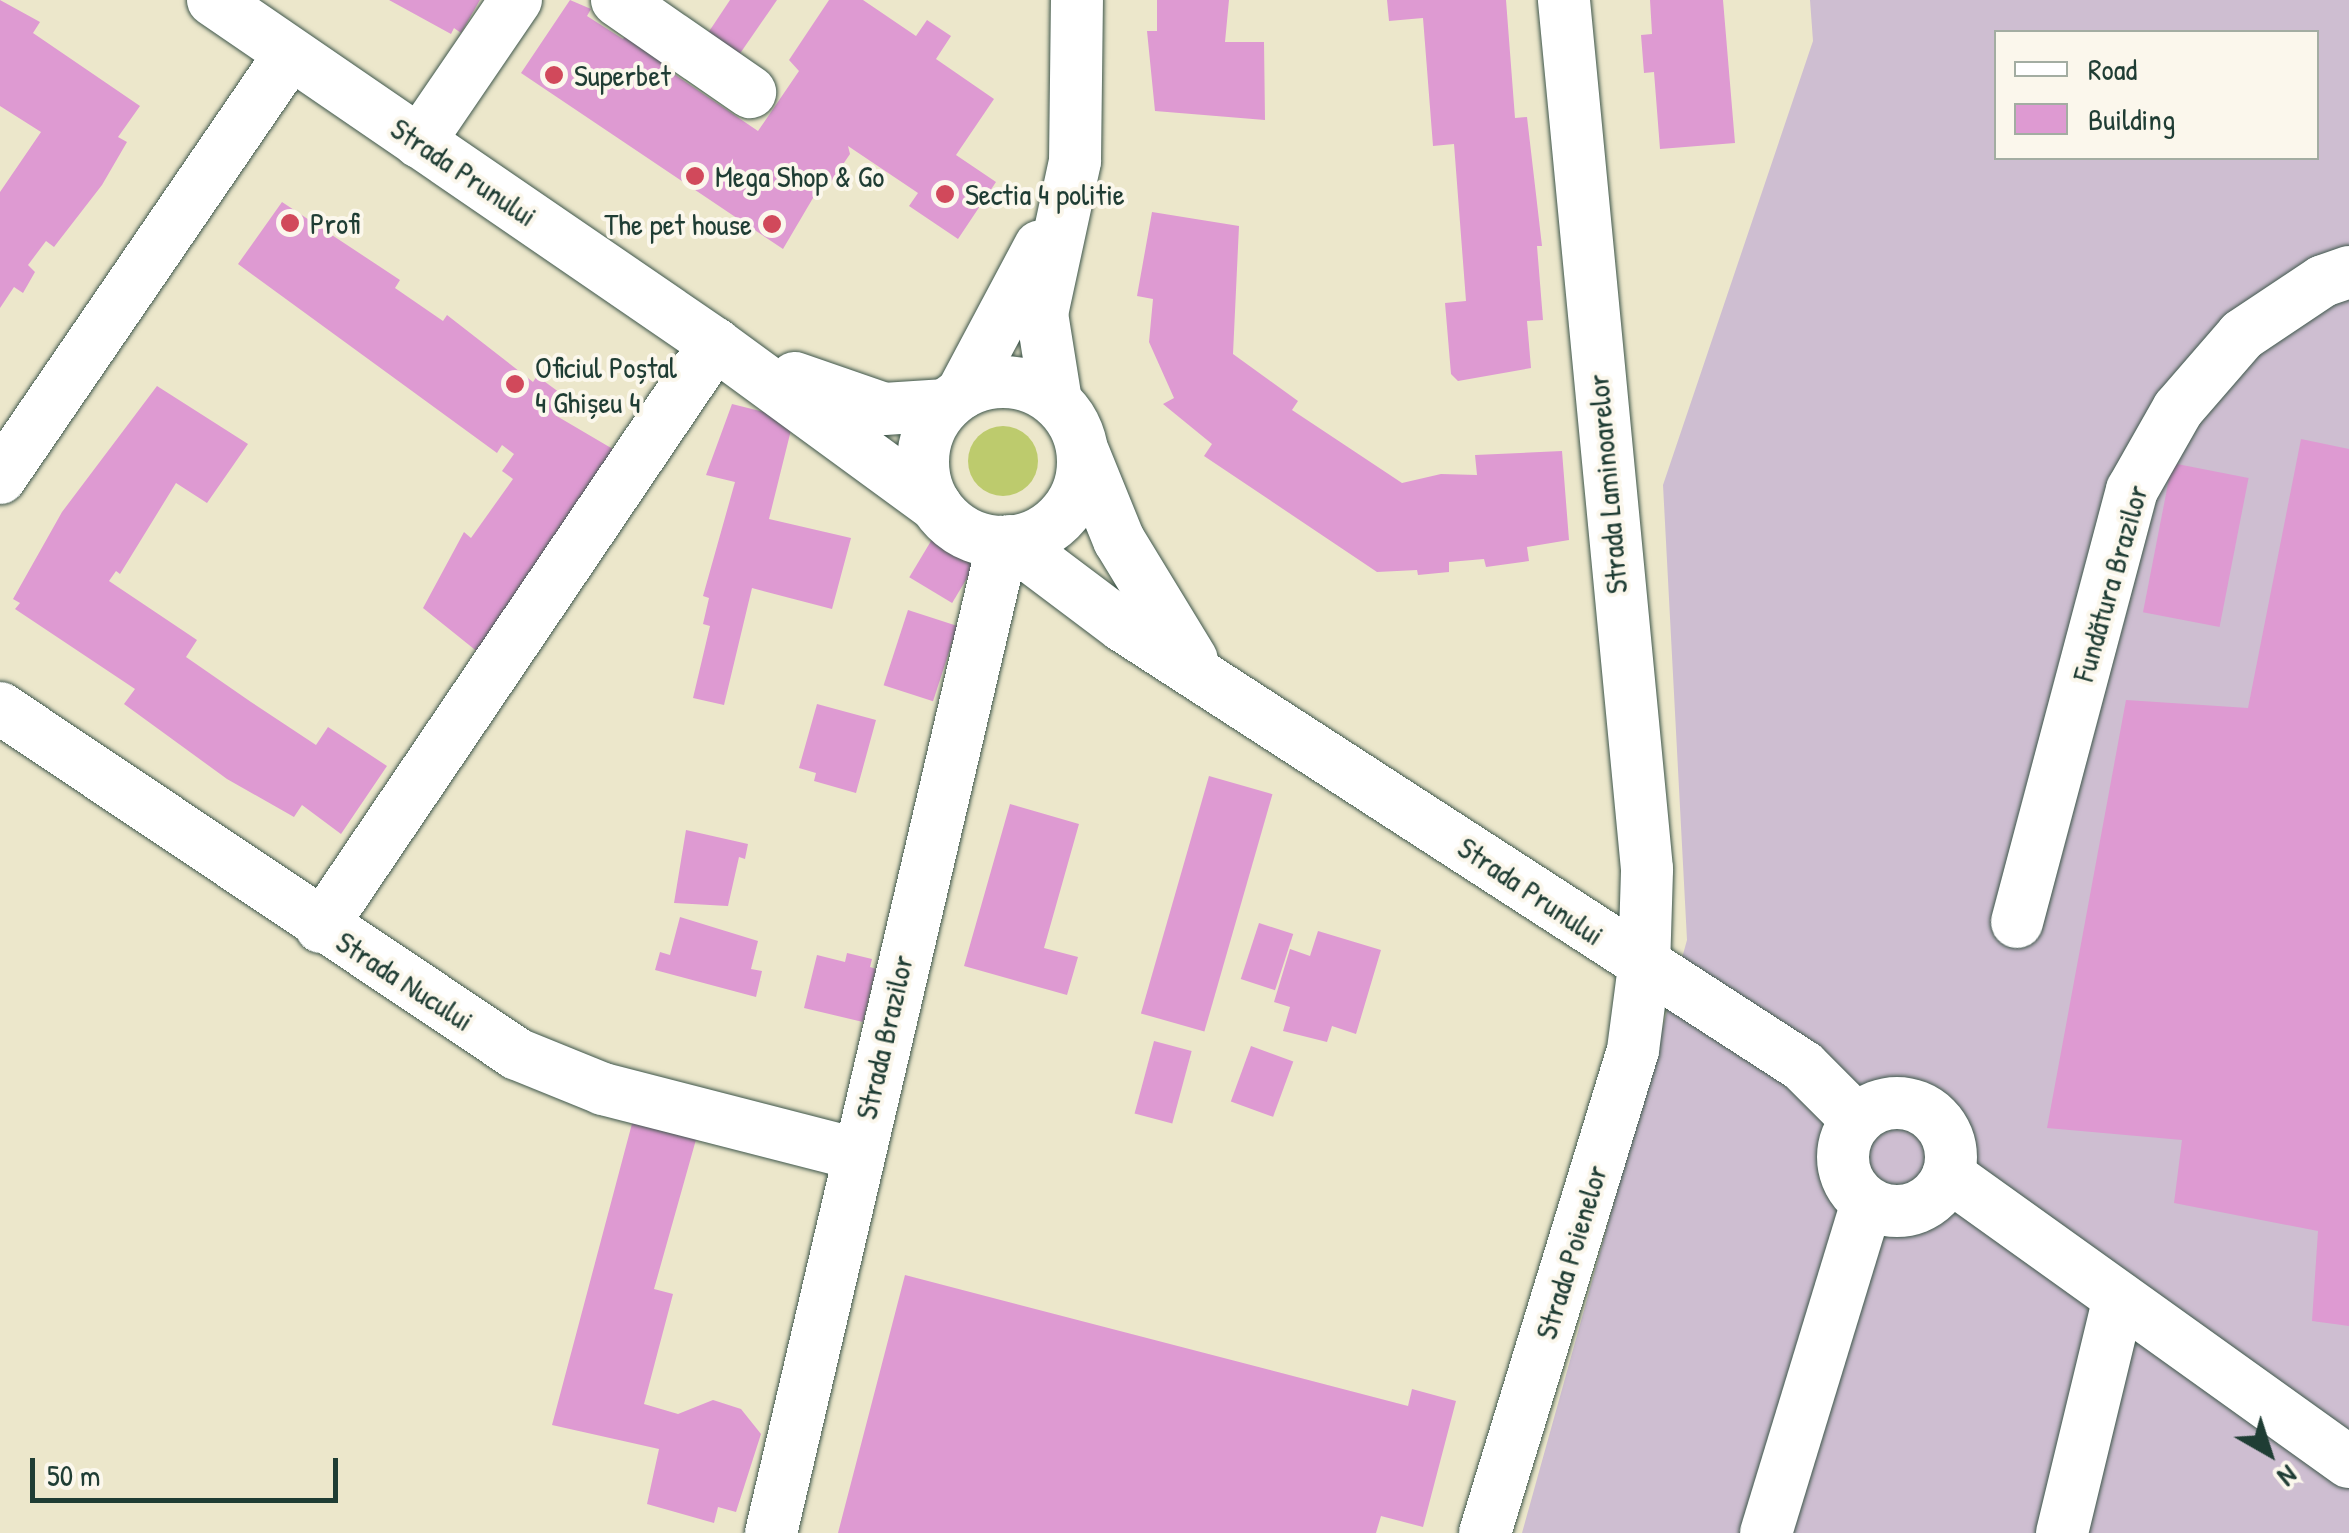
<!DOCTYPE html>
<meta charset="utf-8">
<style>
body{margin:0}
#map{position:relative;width:2349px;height:1533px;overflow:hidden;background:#ece7cb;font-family:"Patrick Hand",sans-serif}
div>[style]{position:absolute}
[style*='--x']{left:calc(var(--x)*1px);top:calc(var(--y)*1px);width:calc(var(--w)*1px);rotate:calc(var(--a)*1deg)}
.industrial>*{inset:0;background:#cebed1}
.green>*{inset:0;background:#bdcb6d}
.round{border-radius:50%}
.building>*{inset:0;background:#de9ad2;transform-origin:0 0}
.roads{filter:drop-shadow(0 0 2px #3e564b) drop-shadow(0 0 2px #3e564b)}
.minor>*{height:52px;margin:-26px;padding:0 26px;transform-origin:26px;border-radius:26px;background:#fff}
.minor>.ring{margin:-26px;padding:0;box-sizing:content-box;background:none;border:52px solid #fff;border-radius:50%}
.dots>*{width:28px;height:28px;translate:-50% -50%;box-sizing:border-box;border:5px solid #fbf7ec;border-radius:50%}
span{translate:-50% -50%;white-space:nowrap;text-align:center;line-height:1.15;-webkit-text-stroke:8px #fbf7ec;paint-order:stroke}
.poi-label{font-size:30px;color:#1f3d34}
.left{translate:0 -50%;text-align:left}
.right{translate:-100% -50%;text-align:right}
.street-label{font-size:30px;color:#1f3d34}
.legend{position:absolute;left:1994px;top:30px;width:325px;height:130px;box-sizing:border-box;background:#fbf7ec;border:2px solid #a3ada2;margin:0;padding:12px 18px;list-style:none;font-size:30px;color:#1f3d34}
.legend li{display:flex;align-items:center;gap:20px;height:50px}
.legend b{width:50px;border:2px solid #a3ada2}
.north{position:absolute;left:2219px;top:1403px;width:100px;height:100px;-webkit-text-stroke:8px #fbf7ec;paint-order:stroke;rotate:141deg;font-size:28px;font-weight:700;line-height:40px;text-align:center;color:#1f3d34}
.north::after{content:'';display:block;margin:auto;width:35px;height:45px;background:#1f3d34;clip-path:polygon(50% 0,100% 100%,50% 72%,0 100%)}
.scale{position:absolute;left:30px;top:1458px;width:308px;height:45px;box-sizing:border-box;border:5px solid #1f3d34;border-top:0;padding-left:12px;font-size:30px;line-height:35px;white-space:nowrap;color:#1f3d34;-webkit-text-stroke:8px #fbf7ec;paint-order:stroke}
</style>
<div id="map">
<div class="industrial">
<div style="clip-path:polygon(evenodd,1810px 0,2349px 0,2349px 1533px,1522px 1533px,1687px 940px,1663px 485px,1813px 41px,1810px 0,1996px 32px,2316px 32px,2316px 158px,1996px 158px,1996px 32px)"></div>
</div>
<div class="green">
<div class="round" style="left:968px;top:426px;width:70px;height:70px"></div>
</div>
<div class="building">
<div style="clip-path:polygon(0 0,40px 22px,33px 33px,140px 106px,118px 137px,127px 142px,102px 185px,54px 247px,46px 241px,28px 265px,35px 272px,23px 293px,14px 287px,0 308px,0 192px,41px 132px,0 106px)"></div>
<div style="clip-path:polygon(389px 0,480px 0,461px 33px,454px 28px,451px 34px)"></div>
<div style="clip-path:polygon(570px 0,591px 9px,587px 16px,623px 39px,629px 30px,674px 60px,668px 70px,758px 131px,799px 71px,789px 60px,829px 0,863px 0,916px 36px,927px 20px,951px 36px,936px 59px,994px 99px,956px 155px,996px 182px,958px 239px,909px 206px,918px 193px,848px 146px,850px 154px,831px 182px,823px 181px,783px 249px,521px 73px)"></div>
<div style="clip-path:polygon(730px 0,777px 0,739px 55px,708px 33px)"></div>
<div style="clip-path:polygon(1157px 0,1229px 0,1225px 42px,1264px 42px,1265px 120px,1155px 111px,1147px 31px,1157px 31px)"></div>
<div style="clip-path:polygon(1387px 0,1506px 0,1515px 118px,1527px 117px,1542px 246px,1537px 246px,1543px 320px,1527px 321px,1531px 368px,1458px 381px,1451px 374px,1445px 303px,1466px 301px,1454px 144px,1433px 146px,1423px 18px,1389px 21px)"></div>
<div style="clip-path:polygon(1650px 0,1723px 0,1735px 143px,1660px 149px,1654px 72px,1644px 73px,1641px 35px,1652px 34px)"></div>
<div style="clip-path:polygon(282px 202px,400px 280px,395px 288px,443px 321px,447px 315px,533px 382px,537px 376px,567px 398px,555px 415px,623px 455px,479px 653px,423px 608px,464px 532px,471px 538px,513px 479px,502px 471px,514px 454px,502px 445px,497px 453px,238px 264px)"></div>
<div style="clip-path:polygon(1152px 212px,1239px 226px,1233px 354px,1298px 401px,1292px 410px,1402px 483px,1441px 474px,1477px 475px,1475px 455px,1562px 451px,1569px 540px,1527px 547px,1529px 561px,1486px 567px,1484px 559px,1449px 562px,1449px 572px,1418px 575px,1417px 570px,1377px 572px,1204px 456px,1212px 444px,1163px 404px,1174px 398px,1149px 342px,1153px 299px,1137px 296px)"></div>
<div style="clip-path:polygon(157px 386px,248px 444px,207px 503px,176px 483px,120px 574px,116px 571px,109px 581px,197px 640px,186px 657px,251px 702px,316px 745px,328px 727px,387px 766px,341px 834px,302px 805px,294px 817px,227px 779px,124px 704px,135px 689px,15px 609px,20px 603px,13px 599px,62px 512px)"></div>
<div style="clip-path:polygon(732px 404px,768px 413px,791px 430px,769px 519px,851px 538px,832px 609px,752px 588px,724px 705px,693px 698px,710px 626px,703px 624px,709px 598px,703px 596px,735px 482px,706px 475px)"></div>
<div style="clip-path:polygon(2301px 439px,2349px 449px,2349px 1326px,2312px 1321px,2318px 1231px,2174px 1203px,2182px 1140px,2047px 1128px,2126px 700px,2248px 708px)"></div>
<div style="left:2172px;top:463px;width:78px;height:152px;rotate:11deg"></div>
<div style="left:934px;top:536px;width:50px;height:48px;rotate:31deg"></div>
<div style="left:908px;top:610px;width:52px;height:79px;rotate:18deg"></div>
<div style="clip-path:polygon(817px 704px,876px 720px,856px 793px,814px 781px,816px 773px,799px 768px)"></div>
<div style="left:1209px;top:776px;width:66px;height:247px;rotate:16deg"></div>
<div style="clip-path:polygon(1010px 804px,1079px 824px,1044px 948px,1078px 957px,1067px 995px,964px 966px)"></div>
<div style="clip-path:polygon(686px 830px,748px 844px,745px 859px,739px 857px,728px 906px,674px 903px)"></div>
<div style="clip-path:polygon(680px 917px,758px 941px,751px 969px,762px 971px,756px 997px,655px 970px,660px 952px,670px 955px)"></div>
<div style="left:1259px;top:923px;width:36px;height:59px;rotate:18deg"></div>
<div style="clip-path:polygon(1318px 931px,1381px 950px,1356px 1034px,1332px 1026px,1327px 1042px,1283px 1031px,1290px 1007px,1274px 1002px,1290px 949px,1310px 956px)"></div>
<div style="clip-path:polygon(847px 953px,872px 959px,870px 967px,876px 969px,863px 1022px,804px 1008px,817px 955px,845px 962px)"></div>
<div style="left:1154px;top:1041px;width:39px;height:75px;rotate:15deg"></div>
<div style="left:1251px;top:1046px;width:45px;height:59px;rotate:20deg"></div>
<div style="clip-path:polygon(634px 1116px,697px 1136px,654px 1289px,673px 1294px,644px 1404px,678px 1414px,713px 1400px,741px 1409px,761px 1434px,736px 1512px,718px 1507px,714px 1523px,647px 1504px,659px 1449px,552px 1425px)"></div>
<div style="clip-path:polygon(905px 1275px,1408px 1406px,1412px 1389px,1456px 1401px,1423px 1527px,1381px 1516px,1376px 1533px,838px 1533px)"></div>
</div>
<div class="roads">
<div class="minor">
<div style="--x:213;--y:0;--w:609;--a:34.42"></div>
<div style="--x:715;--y:344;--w:274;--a:36.2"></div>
<div style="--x:617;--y:0;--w:162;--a:34.7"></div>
<div style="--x:419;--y:142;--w:172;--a:-55.7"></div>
<div style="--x:795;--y:378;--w:94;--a:19.2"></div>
<div style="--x:884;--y:409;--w:62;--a:-3.7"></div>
<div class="ring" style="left:923px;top:382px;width:108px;height:108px"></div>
<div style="--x:962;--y:393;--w:166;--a:-62"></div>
<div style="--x:1056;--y:401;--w:88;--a:-99.1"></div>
<div style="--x:1042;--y:314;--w:157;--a:-77.8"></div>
<div style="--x:1075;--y:161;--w:161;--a:-89.3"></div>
<div style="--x:1084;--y:454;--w:93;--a:67.9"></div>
<div style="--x:1119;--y:540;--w:140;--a:58.7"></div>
<div style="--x:0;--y:478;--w:514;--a:-55.63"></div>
<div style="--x:1010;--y:541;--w:141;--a:37"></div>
<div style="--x:1123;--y:626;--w:810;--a:32.91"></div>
<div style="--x:1803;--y:1066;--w:75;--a:45"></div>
<div style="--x:0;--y:708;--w:622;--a:33.79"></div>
<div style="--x:517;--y:1054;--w:93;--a:22.1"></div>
<div style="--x:603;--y:1089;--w:261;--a:14.4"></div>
<div style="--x:2017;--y:922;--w:447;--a:-75.1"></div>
<div style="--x:2132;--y:490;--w:93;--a:-60.4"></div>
<div style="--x:2178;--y:409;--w:98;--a:-49.1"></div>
<div style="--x:2242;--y:335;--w:97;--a:-33.7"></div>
<div style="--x:2323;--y:281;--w:28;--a:-19"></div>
<div style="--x:321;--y:927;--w:704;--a:-55.95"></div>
<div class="ring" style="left:1843px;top:1103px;width:56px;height:56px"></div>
<div style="--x:1948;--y:1175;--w:493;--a:35.6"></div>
<div style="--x:771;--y:1533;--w:1018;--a:-76.82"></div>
<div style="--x:1485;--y:1533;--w:505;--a:-72.96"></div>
<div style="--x:1633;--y:1050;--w:84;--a:-82.5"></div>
<div style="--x:1644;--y:967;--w:98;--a:-88.2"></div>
<div style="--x:1647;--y:869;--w:873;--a:-95.46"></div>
<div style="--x:1766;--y:1533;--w:345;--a:-73"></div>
<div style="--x:2062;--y:1533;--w:242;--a:-76.4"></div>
</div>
</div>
<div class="dots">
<div style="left:554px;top:75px;background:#d1495b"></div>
<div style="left:695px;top:176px;background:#d1495b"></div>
<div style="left:945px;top:194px;background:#d1495b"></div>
<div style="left:290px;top:223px;background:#d1495b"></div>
<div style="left:772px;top:224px;background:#d1495b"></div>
<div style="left:515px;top:384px;background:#d1495b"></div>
</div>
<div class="poi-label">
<span class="left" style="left:574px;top:75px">Superbet</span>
<span class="left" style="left:715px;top:176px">Mega Shop &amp; Go</span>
<span class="left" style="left:965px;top:194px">Sectia 4 politie</span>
<span class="left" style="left:310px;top:223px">Profi</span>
<span class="right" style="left:752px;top:224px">The pet house</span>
<span class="left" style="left:535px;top:384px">Oficiul Poștal<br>4 Ghișeu 4</span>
</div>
<div class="street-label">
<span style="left:464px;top:172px;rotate:34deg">Strada Prunului</span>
<span style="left:1607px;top:484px;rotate:-95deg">Strada Laminoarelor</span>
<span style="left:2110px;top:583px;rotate:-74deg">Fundătura Brazilor</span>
<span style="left:1531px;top:891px;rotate:34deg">Strada Prunului</span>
<span style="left:405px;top:981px;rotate:33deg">Strada Nucului</span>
<span style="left:884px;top:1037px;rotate:-77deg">Strada Brazilor</span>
<span style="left:1571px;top:1252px;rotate:-73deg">Strada Poienelor</span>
</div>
<ul class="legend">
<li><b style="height:12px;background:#fff"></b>Road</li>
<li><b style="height:28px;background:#de9ad2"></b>Building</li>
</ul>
<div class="north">N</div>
<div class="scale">50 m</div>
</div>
